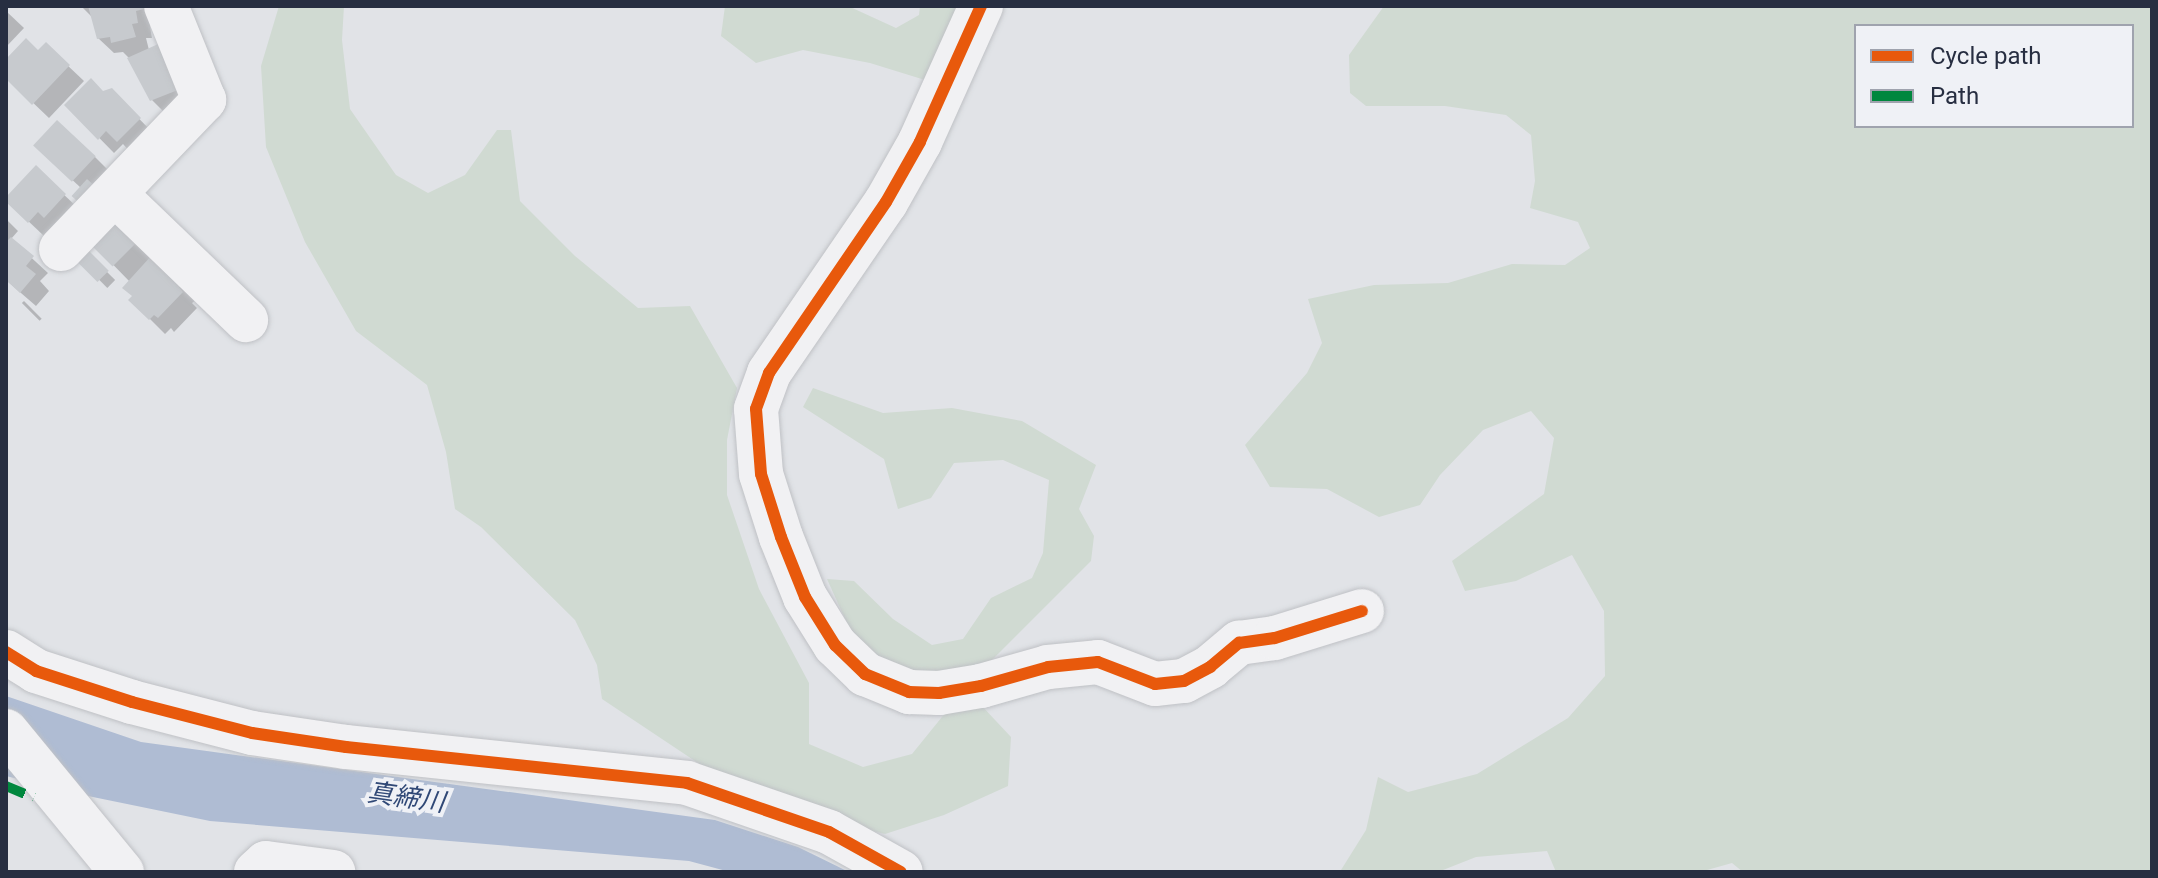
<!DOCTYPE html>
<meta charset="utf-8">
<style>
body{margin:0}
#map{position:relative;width:2158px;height:878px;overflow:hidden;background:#e1e3e7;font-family:Roboto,"Noto Sans JP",sans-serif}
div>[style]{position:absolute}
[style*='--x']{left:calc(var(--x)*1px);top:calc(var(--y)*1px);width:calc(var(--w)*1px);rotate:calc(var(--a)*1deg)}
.green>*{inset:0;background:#d0dad2}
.water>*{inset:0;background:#afbcd3}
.shadow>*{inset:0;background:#0003;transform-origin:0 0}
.building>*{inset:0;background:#c7cace;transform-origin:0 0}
.roads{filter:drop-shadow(0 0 2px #bfc1c5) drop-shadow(0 0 2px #bfc1c5)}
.minor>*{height:44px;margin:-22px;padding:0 22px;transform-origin:22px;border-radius:22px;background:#f1f1f3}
.quiet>*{height:10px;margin-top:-5px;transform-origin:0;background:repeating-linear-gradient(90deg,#00873e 0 20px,transparent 0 30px)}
.cycleway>*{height:12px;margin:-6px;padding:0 6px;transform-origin:6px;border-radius:6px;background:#e8590c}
span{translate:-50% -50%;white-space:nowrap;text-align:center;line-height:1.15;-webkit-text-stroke:8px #eff1f6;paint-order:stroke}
.water-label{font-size:26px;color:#304876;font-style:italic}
.frame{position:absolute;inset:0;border:8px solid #272e41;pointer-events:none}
.legend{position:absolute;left:1854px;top:24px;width:280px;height:104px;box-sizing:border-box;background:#eff1f6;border:2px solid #9fa3ae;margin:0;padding:10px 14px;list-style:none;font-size:24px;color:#272e41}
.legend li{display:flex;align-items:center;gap:16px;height:40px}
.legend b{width:40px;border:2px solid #9fa3ae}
</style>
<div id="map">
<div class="green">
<div style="clip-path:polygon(279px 6px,344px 6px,342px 40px,350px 109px,396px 175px,428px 193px,465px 175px,497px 130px,511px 130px,520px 201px,575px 256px,638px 308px,690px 306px,737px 388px,727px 440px,727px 495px,759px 589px,809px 683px,809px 744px,863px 767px,912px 754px,946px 712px,908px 675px,855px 641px,827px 579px,854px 581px,893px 619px,932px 645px,963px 639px,991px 598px,1032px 578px,1043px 553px,1049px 480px,1003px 460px,954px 463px,931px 498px,898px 509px,884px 459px,803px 407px,813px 388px,883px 413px,952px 408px,1022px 421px,1096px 465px,1079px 509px,1094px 536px,1091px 561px,984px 668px,981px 705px,1011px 737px,1008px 786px,944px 815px,885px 834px,846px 825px,707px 769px,602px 699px,597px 665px,575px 620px,481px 527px,455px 509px,446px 452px,427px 385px,356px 331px,305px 242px,266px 147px,261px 66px)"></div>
<div style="clip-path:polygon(725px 6px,848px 6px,896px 28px,919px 15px,920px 6px,964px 6px,925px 80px,870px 63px,803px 50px,756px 63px,721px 36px)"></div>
<div style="clip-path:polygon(evenodd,1384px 6px,2152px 6px,2152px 872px,1743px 872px,1732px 863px,1700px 872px,1556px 872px,1547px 851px,1476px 857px,1438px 872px,1335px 872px,1341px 870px,1366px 830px,1378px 777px,1408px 792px,1477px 774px,1568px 718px,1605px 676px,1604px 611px,1572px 555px,1516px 581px,1465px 591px,1452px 561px,1544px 494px,1554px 438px,1531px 411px,1483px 430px,1440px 475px,1420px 505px,1379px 517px,1327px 489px,1270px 487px,1245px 445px,1307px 373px,1322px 343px,1308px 299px,1374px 285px,1448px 283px,1512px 264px,1565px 265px,1590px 248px,1578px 222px,1530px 208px,1535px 181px,1531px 135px,1506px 115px,1445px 106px,1366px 106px,1350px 93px,1349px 55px,1384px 6px,1856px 26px,2132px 26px,2132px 126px,1856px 126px,1856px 26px)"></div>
</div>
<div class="water">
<div style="clip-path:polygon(6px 696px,141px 742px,715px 820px,798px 847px,849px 872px,730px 872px,689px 861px,210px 821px,88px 796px,6px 776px)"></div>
</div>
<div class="shadow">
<div style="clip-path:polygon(81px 6px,159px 6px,150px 26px,152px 38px,146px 38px,149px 50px,197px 103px,167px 115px,152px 100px,129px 58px,123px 52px,114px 53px,98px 38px,93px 18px)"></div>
<div style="clip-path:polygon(6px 11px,24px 28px,6px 47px)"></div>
<div style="clip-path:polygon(46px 45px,84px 81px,49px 118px,6px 77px,6px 62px,38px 53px)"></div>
<div style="clip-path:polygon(111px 90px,155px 135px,134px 156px,123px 144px,114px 153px,67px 105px)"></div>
<div style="clip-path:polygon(95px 157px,110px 172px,94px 189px,81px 188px,51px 160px)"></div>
<div style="clip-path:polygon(36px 168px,80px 210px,44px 236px,6px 200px)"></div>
<div style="clip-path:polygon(6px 219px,18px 231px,11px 239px,48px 273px,40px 281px,49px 291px,36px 306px,6px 280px)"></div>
<div style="clip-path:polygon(114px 220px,196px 300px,192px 303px,197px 308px,174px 332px,171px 328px,165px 334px,131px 300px,134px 297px,130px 282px,92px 243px)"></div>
<div style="left:84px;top:249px;width:44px;height:11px;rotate:45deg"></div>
<div style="left:24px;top:301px;width:25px;height:3px;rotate:45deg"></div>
</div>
<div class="building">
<div style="clip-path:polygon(88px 6px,152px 6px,152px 7px,136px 11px,138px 23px,132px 24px,136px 37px,111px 43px,110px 37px,97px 39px)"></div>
<div style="clip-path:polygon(26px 38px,38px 50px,46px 42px,70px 65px,32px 105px,6px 79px,6px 59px)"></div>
<div style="clip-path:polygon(165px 41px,183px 88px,150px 101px,127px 58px)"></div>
<div style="clip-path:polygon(91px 78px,103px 91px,112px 88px,141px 118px,117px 142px,106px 131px,98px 140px,64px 105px)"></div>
<div style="left:57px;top:120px;width:53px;height:35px;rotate:43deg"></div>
<div style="clip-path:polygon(36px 165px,66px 194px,44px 218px,38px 212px,28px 223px,6px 202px,6px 197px)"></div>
<div style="left:87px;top:179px;width:13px;height:23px;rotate:42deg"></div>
<div style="left:114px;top:217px;width:34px;height:36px;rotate:45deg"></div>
<div style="clip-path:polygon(11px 237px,34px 256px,26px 266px,36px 274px,20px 293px,6px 280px,6px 242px)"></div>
<div style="left:84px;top:246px;width:35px;height:16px;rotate:45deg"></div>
<div style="clip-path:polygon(152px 255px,182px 283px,179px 287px,183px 292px,158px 318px,154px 315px,149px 320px,128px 300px,132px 296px,122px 288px)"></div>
</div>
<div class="roads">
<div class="minor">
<div style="--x:981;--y:6;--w:149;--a:114.2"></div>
<div style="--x:920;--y:142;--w:69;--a:119.5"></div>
<div style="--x:886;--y:202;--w:207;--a:124.4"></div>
<div style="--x:769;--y:373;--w:38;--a:110"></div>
<div style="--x:756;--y:409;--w:65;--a:85.6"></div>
<div style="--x:761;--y:474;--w:66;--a:72.4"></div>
<div style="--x:781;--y:537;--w:65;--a:68.2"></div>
<div style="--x:805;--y:597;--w:57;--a:58"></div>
<div style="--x:835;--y:645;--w:42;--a:44"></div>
<div style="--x:865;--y:674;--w:48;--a:22.2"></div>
<div style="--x:909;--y:692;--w:30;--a:2"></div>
<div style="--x:939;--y:693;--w:43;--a:-9.5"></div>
<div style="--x:981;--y:686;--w:70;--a:-15.8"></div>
<div style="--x:1048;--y:667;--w:50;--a:-5.7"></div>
<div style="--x:1098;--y:662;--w:61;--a:21.1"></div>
<div style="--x:1155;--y:684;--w:29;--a:-6"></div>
<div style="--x:1184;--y:681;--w:30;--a:-28"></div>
<div style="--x:1210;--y:667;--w:38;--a:-40"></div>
<div style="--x:1239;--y:643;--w:36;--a:-8"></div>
<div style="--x:1275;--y:638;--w:91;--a:-17.2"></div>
<div style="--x:115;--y:194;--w:182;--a:43.9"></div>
<div style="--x:61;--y:249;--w:207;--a:-46.2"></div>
<div style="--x:204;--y:100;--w:101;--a:-112"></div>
<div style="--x:6;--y:652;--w:36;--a:32"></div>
<div style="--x:36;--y:671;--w:101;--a:17.9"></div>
<div style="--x:132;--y:702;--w:124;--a:14.5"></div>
<div style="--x:252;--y:733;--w:95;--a:8.5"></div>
<div style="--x:346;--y:747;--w:343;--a:6"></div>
<div style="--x:687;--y:783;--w:150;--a:19"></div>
<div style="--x:829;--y:832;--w:82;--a:29.1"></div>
<div style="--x:6;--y:731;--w:183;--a:50.6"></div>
<div style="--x:256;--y:872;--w:13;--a:-42"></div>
<div style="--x:266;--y:863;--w:68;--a:7.7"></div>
</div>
</div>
<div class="quiet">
<div style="--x:6;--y:786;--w:30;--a:23"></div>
</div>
<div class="cycleway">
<div style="--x:981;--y:6;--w:149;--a:114.2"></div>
<div style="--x:920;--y:142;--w:69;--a:119.5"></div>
<div style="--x:886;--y:202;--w:207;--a:124.4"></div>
<div style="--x:769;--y:373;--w:38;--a:110"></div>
<div style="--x:756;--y:409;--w:65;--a:85.6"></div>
<div style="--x:761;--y:474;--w:66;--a:72.4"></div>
<div style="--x:781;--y:537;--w:65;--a:68.2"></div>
<div style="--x:805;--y:597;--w:57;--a:58"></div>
<div style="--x:835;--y:645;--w:42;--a:44"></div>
<div style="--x:865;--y:674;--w:48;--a:22.2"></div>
<div style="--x:909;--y:692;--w:30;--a:2"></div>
<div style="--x:939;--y:693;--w:43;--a:-9.5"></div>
<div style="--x:981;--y:686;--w:70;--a:-15.8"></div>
<div style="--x:1048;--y:667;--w:50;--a:-5.7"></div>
<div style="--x:1098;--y:662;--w:61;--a:21.1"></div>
<div style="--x:1155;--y:684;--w:29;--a:-6"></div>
<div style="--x:1184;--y:681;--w:30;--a:-28"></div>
<div style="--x:1210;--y:667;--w:38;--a:-40"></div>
<div style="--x:1239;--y:643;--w:36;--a:-8"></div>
<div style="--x:1275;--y:638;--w:91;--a:-17.2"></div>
<div style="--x:6;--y:652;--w:36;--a:32"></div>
<div style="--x:36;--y:671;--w:101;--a:17.9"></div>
<div style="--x:132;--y:702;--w:124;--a:14.5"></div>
<div style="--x:252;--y:733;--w:95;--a:8.5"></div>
<div style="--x:346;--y:747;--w:343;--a:6"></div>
<div style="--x:687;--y:783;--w:150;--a:19"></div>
<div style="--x:829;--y:832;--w:82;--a:29.1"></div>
</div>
<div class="water-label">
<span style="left:406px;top:798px;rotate:8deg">真締川</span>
</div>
<div class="frame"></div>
<ul class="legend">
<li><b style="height:10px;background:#e8590c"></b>Cycle path</li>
<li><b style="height:10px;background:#00873e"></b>Path</li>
</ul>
</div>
